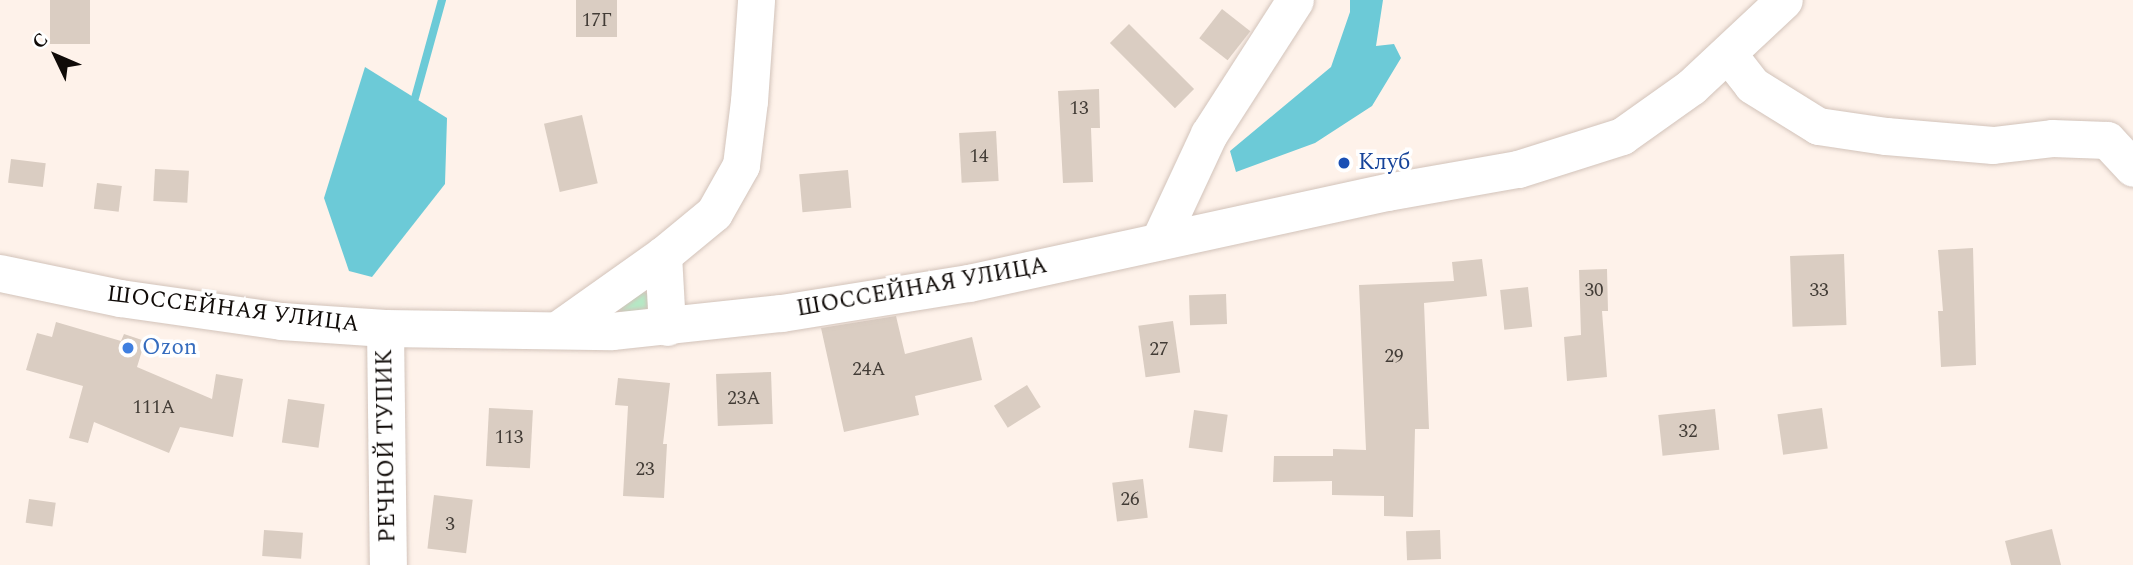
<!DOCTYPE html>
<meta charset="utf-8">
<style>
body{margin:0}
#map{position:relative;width:2133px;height:565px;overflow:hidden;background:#fef2ea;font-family:Spectral,serif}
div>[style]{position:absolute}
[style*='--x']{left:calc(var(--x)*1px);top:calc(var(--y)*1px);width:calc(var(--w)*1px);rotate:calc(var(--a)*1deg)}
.green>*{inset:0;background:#b5eac6}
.water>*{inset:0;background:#6ccad7}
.stream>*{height:8px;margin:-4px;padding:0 4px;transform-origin:4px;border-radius:4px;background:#6ccad7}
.building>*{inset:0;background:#dacdc2;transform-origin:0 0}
.roads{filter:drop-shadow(0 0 2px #d2c3ba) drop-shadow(0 0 2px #d2c3ba)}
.minor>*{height:37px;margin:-18.5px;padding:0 18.5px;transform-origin:18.5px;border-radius:18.5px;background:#fff}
.dots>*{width:19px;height:19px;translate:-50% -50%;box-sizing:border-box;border:4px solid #fff;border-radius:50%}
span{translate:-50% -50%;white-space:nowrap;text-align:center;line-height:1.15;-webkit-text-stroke:7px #fff;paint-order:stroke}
.number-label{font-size:19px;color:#423c36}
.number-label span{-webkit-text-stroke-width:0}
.transit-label{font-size:23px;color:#164399}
.left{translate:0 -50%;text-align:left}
.street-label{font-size:23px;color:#100b08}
.shop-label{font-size:23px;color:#366cbe}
.north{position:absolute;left:21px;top:21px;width:70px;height:70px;-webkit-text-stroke:5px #fff;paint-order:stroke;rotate:314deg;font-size:19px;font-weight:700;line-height:28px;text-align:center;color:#100b08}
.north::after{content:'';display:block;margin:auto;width:24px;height:32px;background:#100b08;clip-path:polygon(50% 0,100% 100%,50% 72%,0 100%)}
</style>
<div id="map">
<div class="green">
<div style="clip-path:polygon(635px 290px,651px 294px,650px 305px,646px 312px,622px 314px,618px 307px)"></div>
</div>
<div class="water">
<div style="clip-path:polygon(1350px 0,1383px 0,1376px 46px,1394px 44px,1401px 58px,1372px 106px,1315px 143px,1236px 172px,1230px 151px,1331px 67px,1350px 12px)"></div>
<div style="clip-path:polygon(365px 67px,447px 118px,445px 184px,372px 277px,349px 271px,324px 198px)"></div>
</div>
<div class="stream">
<div style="--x:415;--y:98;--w:102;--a:-74.6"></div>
</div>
<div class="building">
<div style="left:50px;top:0;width:40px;height:44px"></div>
<div style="left:576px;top:0;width:41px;height:37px"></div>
<div style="left:1222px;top:9px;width:36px;height:37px;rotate:38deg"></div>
<div style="left:1129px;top:24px;width:92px;height:27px;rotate:45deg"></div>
<div style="clip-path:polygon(1099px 89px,1100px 128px,1091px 128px,1093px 182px,1063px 183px,1058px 91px)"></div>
<div style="left:582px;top:115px;width:70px;height:39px;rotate:77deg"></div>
<div style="left:996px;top:131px;width:50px;height:37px;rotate:87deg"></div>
<div style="left:11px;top:159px;width:35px;height:24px;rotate:7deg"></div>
<div style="left:155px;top:169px;width:34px;height:32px;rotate:3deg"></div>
<div style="left:848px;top:170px;width:38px;height:49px;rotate:85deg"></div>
<div style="left:97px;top:183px;width:25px;height:26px;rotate:7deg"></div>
<div style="clip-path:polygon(1973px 248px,1976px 365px,1941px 367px,1938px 311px,1943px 311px,1938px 250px)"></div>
<div style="left:1844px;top:254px;width:71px;height:54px;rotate:88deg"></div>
<div style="clip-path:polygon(1482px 259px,1487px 296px,1424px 303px,1429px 429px,1415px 429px,1413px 517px,1384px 516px,1384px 496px,1332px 495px,1332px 481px,1273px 482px,1274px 456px,1333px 456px,1333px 449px,1366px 450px,1359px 285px,1454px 281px,1452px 262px)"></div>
<div style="clip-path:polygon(1607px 269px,1608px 311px,1602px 311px,1607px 377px,1567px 381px,1564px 337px,1581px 335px,1579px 270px)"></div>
<div style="left:1528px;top:287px;width:40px;height:28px;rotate:84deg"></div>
<div style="left:1226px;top:294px;width:30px;height:37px;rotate:88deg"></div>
<div style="clip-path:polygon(896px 316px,905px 354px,972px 337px,982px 380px,915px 396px,919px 415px,844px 432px,821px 328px)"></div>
<div style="left:1173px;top:321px;width:52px;height:35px;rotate:82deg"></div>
<div style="clip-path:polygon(56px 322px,121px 341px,124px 334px,145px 341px,137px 367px,212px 399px,216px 374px,243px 379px,233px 437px,180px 427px,169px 453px,94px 422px,88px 443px,69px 438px,83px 386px,26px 370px,37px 333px,52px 337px)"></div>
<div style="left:771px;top:372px;width:52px;height:55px;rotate:88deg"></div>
<div style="clip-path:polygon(618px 378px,670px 383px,663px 444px,667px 444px,664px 498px,623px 496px,628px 406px,615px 405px)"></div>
<div style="left:1027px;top:385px;width:26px;height:39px;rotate:58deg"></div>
<div style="left:288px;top:399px;width:37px;height:44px;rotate:8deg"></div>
<div style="left:489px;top:408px;width:44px;height:58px;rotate:3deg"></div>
<div style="left:1822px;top:408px;width:41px;height:45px;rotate:82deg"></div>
<div style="left:1715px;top:409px;width:41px;height:57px;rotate:84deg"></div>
<div style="left:1194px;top:410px;width:34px;height:38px;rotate:8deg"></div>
<div style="left:1143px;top:479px;width:39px;height:31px;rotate:83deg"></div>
<div style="left:434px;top:495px;width:39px;height:54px;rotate:7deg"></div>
<div style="left:29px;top:499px;width:27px;height:24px;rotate:8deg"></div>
<div style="clip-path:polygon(2052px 529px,2061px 565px,2011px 565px,2005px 541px)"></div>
<div style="left:264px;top:530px;width:39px;height:26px;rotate:4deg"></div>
<div style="left:1440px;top:530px;width:29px;height:34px;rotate:88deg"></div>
</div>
<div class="roads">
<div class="minor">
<div style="--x:1728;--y:54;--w:39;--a:52"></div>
<div style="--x:1752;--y:85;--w:78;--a:31.8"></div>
<div style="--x:1818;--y:126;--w:69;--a:8.4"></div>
<div style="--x:1886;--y:136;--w:107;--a:4.8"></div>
<div style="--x:1993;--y:145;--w:59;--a:-6.8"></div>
<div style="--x:2052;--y:138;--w:55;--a:2.1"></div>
<div style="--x:2107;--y:140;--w:38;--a:47"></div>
<div style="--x:1159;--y:241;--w:118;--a:-65"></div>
<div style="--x:1209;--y:134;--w:159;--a:-57.3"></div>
<div style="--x:663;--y:255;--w:72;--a:86.8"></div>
<div style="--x:0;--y:273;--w:123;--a:11.8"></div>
<div style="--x:120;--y:298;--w:163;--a:8.1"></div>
<div style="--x:281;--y:321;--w:104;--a:3.9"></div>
<div style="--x:385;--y:328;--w:227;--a:0.8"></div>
<div style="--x:612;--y:331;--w:170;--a:-6.1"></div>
<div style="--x:781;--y:313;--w:190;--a:-9.1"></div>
<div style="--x:969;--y:283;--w:428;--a:-12.3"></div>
<div style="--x:1387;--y:192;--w:133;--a:-10"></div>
<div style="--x:1518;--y:169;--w:109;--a:-17.6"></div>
<div style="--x:1622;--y:136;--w:85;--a:-35.4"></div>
<div style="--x:1691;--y:87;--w:127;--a:-43.1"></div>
<div style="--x:385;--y:328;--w:237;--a:89.3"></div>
<div style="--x:557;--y:330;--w:130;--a:-35.3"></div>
<div style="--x:663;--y:255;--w:66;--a:-39.5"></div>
<div style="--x:714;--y:213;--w:55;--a:-60.6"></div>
<div style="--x:741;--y:165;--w:64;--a:-82.9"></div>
<div style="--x:749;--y:101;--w:101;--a:-86"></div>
</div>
</div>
<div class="dots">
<div style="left:1344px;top:163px;background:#1a4fb4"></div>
<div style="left:128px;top:348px;background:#3f7fe0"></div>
</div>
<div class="number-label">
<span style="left:597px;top:21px">17Г</span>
<span style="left:1079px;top:109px">13</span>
<span style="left:979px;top:157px">14</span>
<span style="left:1594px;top:291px">30</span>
<span style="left:1819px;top:291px">33</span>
<span style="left:1159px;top:350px">27</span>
<span style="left:1394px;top:357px">29</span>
<span style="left:869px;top:370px">24А</span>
<span style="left:744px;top:399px">23А</span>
<span style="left:154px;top:408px">111А</span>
<span style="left:1688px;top:432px">32</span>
<span style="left:509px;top:438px">113</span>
<span style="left:645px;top:470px">23</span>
<span style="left:1130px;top:500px">26</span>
<span style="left:450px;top:525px">3</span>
</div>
<div class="transit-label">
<span class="left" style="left:1358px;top:163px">Клуб</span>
</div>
<div class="street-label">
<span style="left:922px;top:288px;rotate:-10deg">ШОССЕЙНАЯ УЛИЦА</span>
<span style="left:233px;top:310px;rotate:7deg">ШОССЕЙНАЯ УЛИЦА</span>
<span style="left:387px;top:446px;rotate:-91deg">РЕЧНОЙ ТУПИК</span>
</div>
<div class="shop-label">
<span class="left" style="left:142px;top:348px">Ozon</span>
</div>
<div class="north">С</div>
</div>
